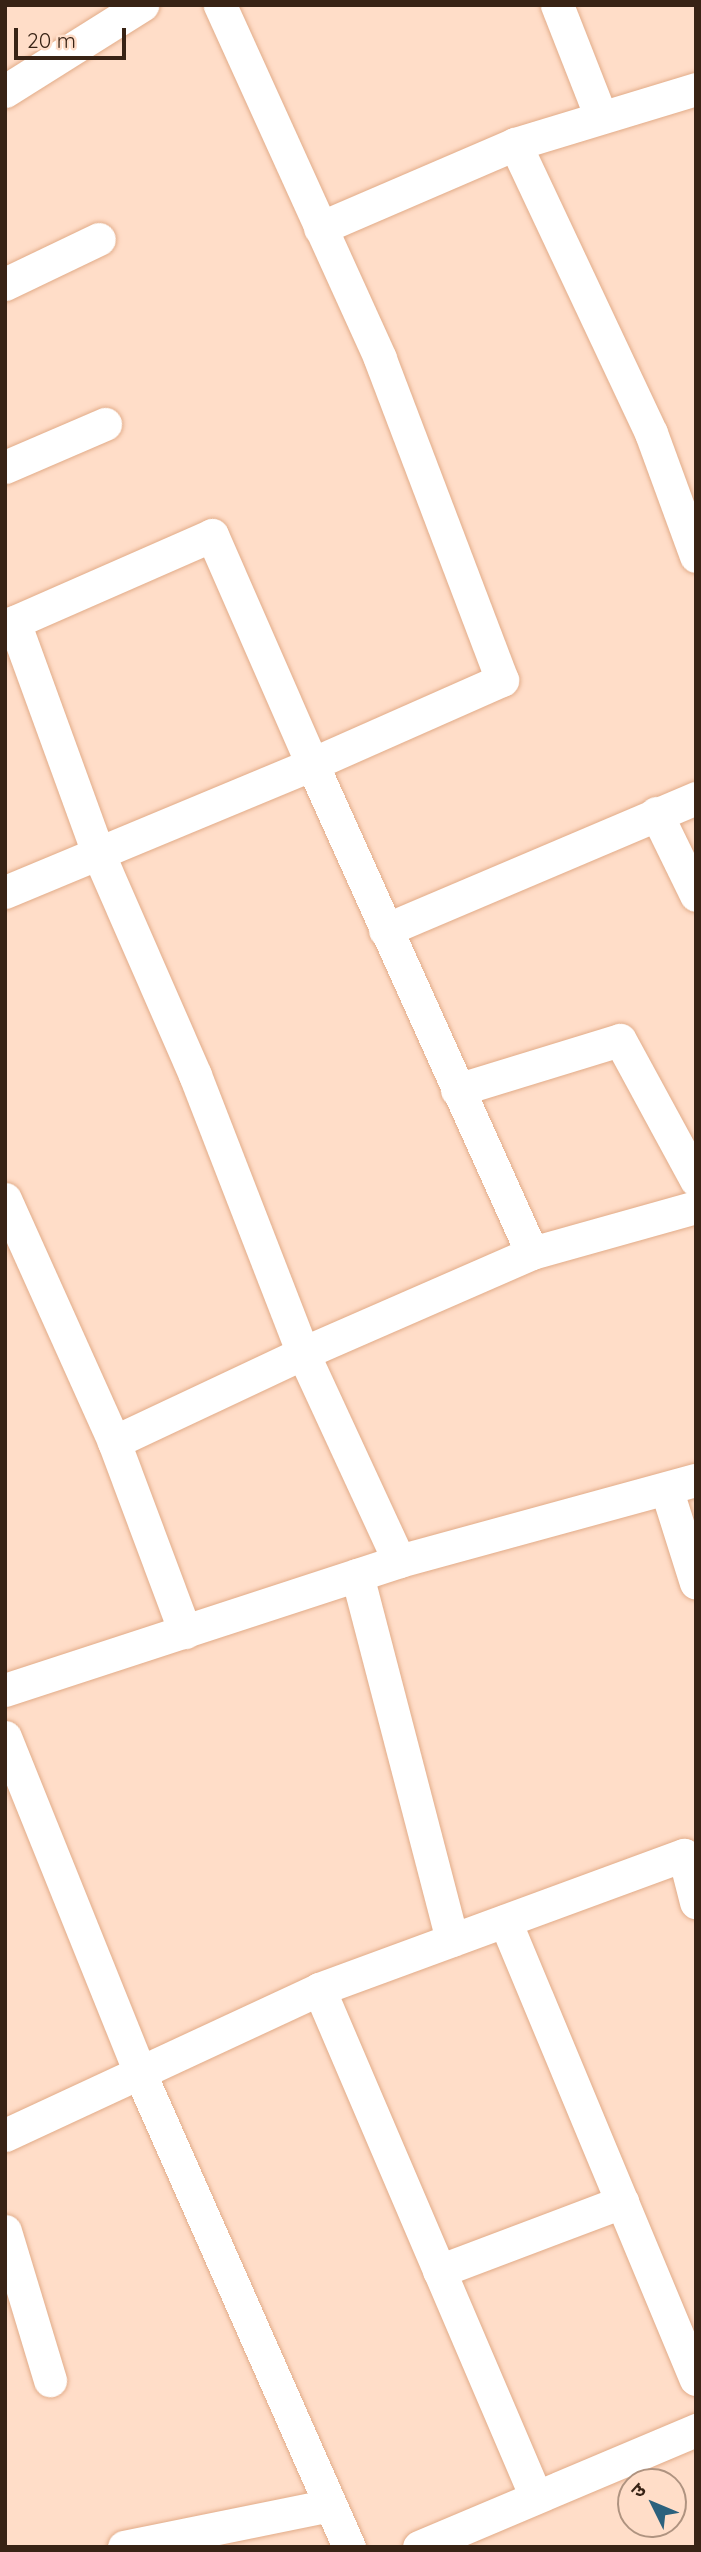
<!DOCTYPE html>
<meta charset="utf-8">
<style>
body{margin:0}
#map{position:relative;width:701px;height:2552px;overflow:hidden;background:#ffddc8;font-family:Quicksand,"Noto Sans Devanagari",sans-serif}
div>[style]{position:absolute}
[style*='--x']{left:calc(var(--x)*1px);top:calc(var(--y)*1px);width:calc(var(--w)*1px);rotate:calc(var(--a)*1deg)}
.roads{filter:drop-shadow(0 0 2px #e2ac89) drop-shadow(0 0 2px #e2ac89)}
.minor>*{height:33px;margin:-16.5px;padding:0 16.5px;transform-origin:16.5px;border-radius:16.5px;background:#fff}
span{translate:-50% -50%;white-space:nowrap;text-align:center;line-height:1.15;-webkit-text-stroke:5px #ffddc8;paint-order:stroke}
.frame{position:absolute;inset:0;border:7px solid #382315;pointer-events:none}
.north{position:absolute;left:617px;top:2468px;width:70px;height:70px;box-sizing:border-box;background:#ffddc8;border:2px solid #af9380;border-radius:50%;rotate:313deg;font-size:19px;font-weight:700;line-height:28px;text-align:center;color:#382315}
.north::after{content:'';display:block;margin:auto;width:24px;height:32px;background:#2c617d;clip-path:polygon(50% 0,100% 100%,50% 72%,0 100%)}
.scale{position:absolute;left:14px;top:28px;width:112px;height:32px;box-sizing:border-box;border:4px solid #382315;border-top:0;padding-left:9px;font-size:21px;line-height:24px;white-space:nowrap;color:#382315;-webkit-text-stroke:5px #ffddc8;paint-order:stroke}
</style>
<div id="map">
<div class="roads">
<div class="minor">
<div style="--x:557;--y:5;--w:120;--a:68.6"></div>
<div style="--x:5;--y:91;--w:162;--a:-32.1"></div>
<div style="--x:515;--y:144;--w:319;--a:64.8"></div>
<div style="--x:651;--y:433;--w:131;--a:69.9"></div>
<div style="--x:320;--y:228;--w:212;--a:-23.3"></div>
<div style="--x:515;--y:144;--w:189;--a:-16.9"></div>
<div style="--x:5;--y:284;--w:104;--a:-25.6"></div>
<div style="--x:5;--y:467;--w:109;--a:-23.3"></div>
<div style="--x:14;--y:622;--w:248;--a:70"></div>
<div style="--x:99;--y:855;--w:240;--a:66.4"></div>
<div style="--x:195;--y:1075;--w:298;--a:68.8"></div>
<div style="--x:303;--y:1353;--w:209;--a:154.8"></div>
<div style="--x:114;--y:1442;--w:203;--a:69.5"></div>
<div style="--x:5;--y:626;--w:226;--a:-23.7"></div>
<div style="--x:212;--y:535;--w:250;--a:66.4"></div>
<div style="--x:312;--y:764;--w:208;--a:-23.9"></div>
<div style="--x:502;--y:680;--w:344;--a:-110.8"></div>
<div style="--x:380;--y:358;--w:388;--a:-114.4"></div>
<div style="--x:656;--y:813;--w:91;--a:64"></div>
<div style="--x:5;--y:892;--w:333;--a:-22.6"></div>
<div style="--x:312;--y:764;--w:536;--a:65.78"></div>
<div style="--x:385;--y:930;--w:338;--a:-23"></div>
<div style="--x:457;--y:1090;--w:170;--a:-17.1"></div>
<div style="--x:620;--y:1040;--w:159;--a:61.5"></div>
<div style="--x:5;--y:1199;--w:266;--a:65.8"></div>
<div style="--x:667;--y:1491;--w:96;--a:72.5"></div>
<div style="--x:399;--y:1561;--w:308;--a:-15.3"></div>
<div style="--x:357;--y:1575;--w:377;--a:75.4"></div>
<div style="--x:5;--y:1690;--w:415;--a:-18.1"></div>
<div style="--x:399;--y:1561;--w:229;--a:-114.8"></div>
<div style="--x:303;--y:1353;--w:250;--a:-23.6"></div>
<div style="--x:532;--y:1253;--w:170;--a:-15.7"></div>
<div style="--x:5;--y:1737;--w:365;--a:68.1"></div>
<div style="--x:141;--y:2076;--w:515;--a:66.17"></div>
<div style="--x:505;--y:1921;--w:496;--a:67.4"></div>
<div style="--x:319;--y:1989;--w:552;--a:66.87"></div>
<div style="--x:5;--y:2135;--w:346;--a:-24.9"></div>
<div style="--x:319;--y:1989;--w:389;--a:-20.2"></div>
<div style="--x:684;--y:1855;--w:49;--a:75.7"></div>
<div style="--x:5;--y:2231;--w:156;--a:73.2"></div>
<div style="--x:439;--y:2271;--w:196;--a:-20.7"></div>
<div style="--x:124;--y:2547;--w:210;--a:-11.5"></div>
<div style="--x:419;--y:2547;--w:301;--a:-22.9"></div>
</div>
</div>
<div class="frame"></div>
<div class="north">उ</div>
<div class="scale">20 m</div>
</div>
